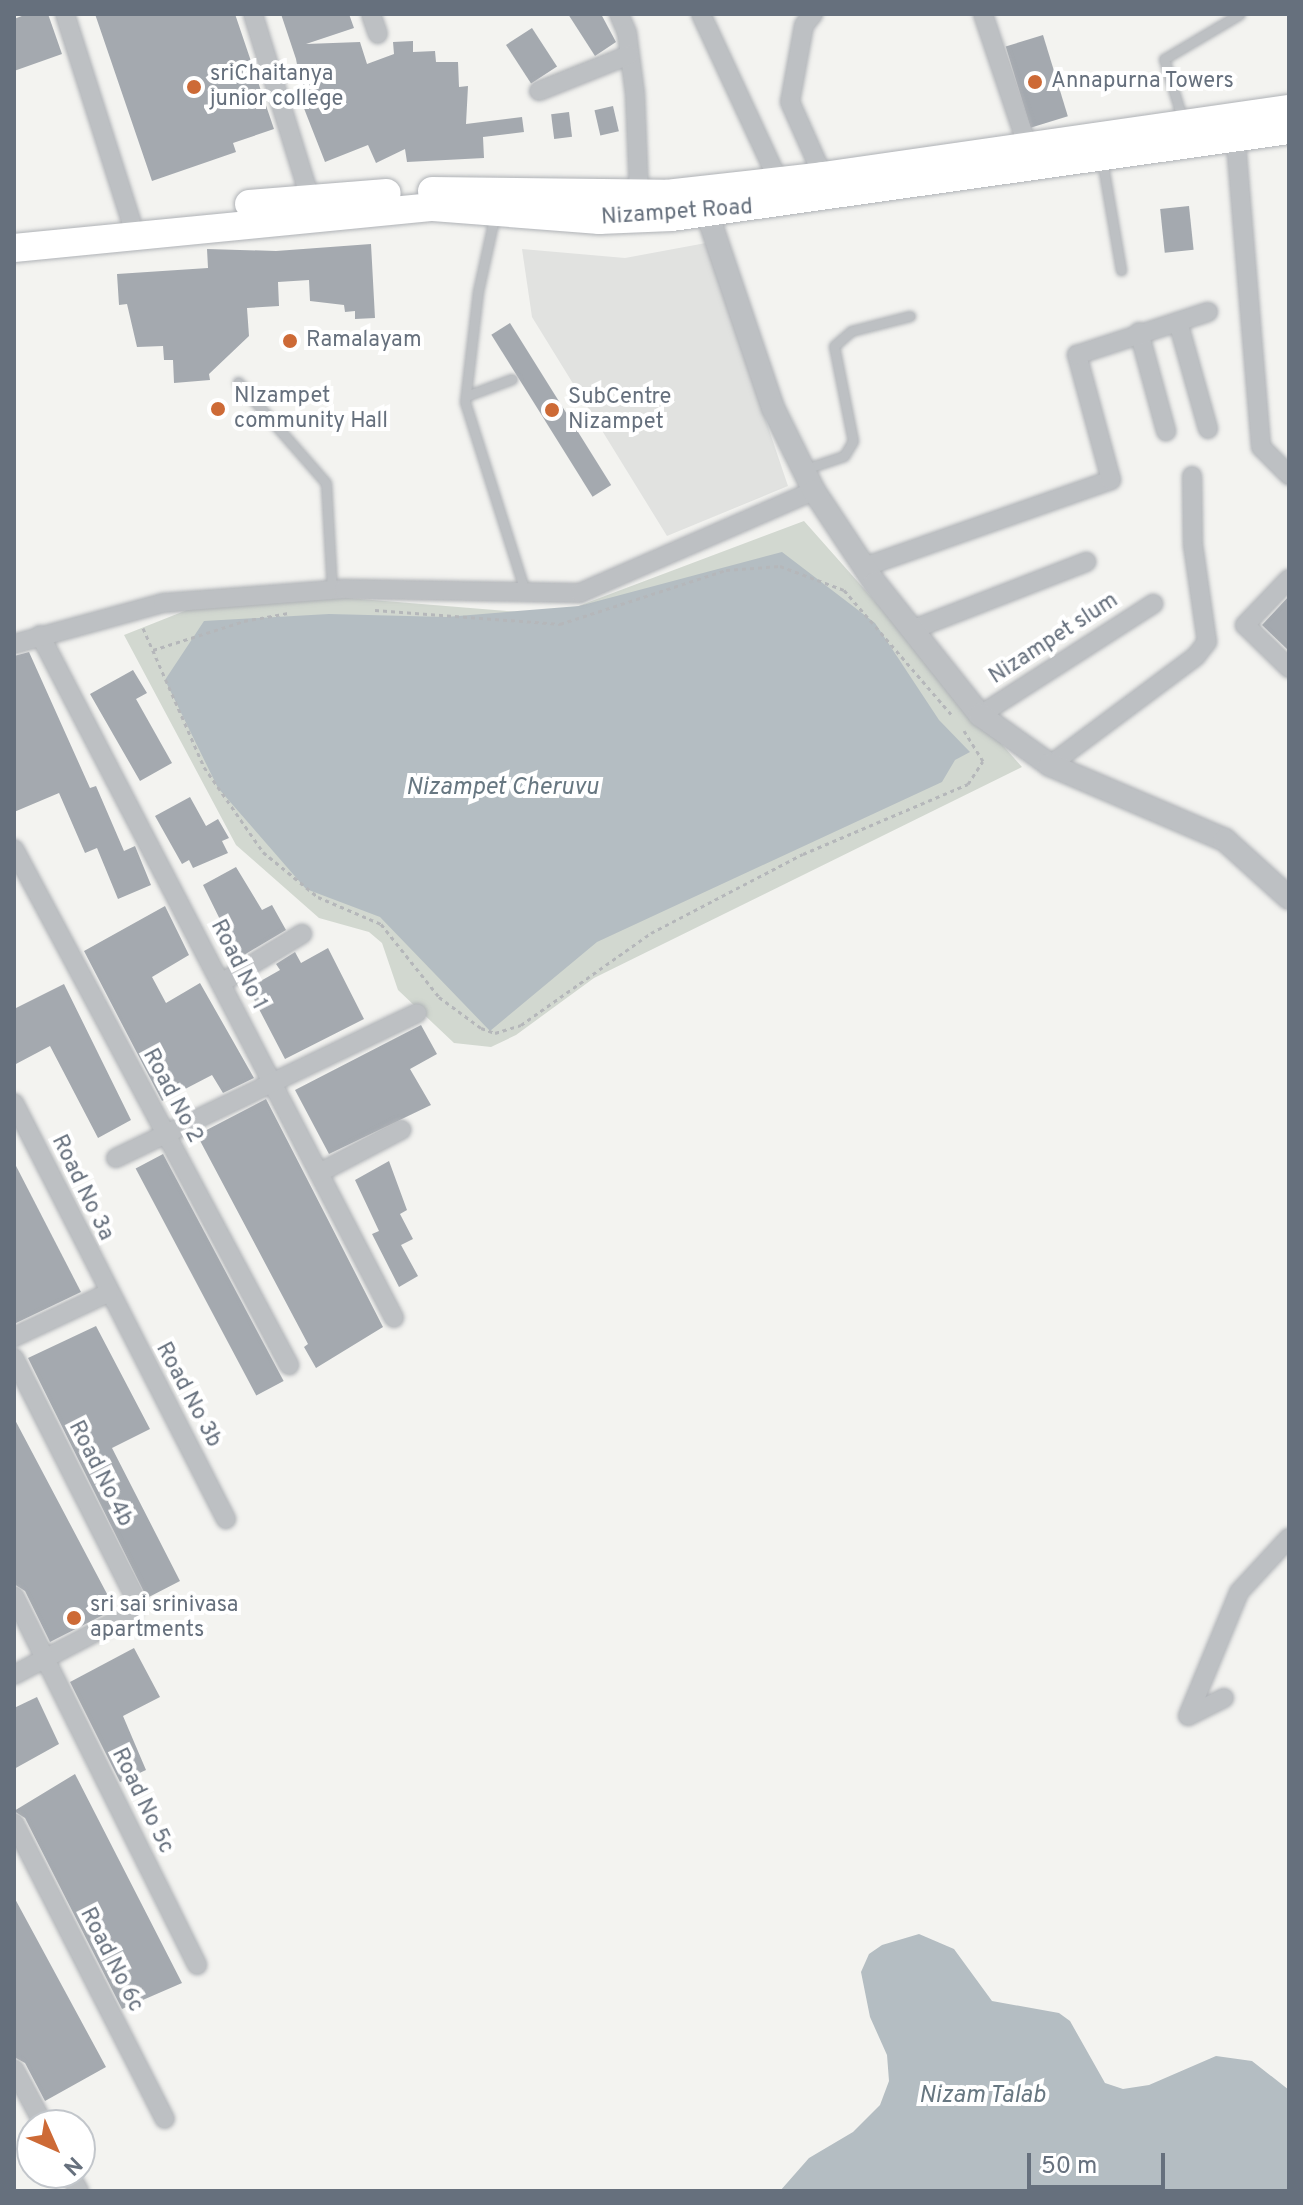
<!DOCTYPE html>
<style>
body{margin:0}
#map{position:relative;width:1303px;height:2205px;overflow:hidden;background:#f3f3f0;font-family:Overpass,sans-serif}
div>[style]{position:absolute}
[style*='--x']{left:calc(var(--x)*1px);top:calc(var(--y)*1px);width:calc(var(--w)*1px);rotate:calc(var(--a)*1deg)}
.built>*{inset:0;background:#e1e2e0}
.green>*{inset:0;background:#d2d8d0}
.water>*{inset:0;background:#b4bdc2}
.building>*{inset:0;background:#a4a9af;transform-origin:0 0}
.path>*{height:3px;margin-top:-1.5px;transform-origin:0;background:repeating-linear-gradient(90deg,#b5b7ba 0 4px,transparent 0 8px)}
.roads{filter:drop-shadow(0 0 2px #afb2b6) drop-shadow(0 0 2px #afb2b6)}
.service>*{height:9px;margin:-4.5px;padding:0 4.5px;transform-origin:4.5px;border-radius:4.5px;background:#bdc0c3}
.minor>*{height:18px;margin:-9px;padding:0 9px;transform-origin:9px;border-radius:9px;background:#bdc0c3}
.tertiary>*{height:22px;margin:-11px;padding:0 11px;transform-origin:11px;border-radius:11px;background:#bdc0c3}
.primary>*{height:28px;margin:-14px;padding:0 14px;transform-origin:14px;border-radius:14px;background:#fff}
.dots>*{width:22px;height:22px;translate:-50% -50%;box-sizing:border-box;border:4px solid #fff;border-radius:50%}
span{translate:-50% -50%;white-space:nowrap;text-align:center;line-height:1.15;-webkit-text-stroke:8px #fff;paint-order:stroke}
.poi-label{font-size:22px;color:#66707d}
.left{translate:0 -50%;text-align:left}
.street-label{font-size:22px;color:#66707d}
.water-label{font-size:24px;color:#677781;font-style:italic}
.frame{position:absolute;inset:0;border:16px solid #66707d;pointer-events:none}
.north{position:absolute;left:16px;top:2109px;width:80px;height:80px;box-sizing:border-box;background:#fff;border:2px solid #c2c6cb;border-radius:50%;rotate:135deg;font-size:22px;font-weight:700;line-height:32px;text-align:center;color:#66707d}
.north::after{content:'';display:block;margin:auto;width:28px;height:36px;background:#cd6a36;clip-path:polygon(50% 0,100% 100%,50% 72%,0 100%)}
.scale{position:absolute;left:1027px;top:2153px;width:138px;height:36px;box-sizing:border-box;border:4px solid #66707d;border-top:0;padding-left:10px;font-size:24px;line-height:28px;white-space:nowrap;color:#66707d;-webkit-text-stroke:6px #fff;paint-order:stroke}
</style>
<div id="map">
<div class="built">
<div style="clip-path:polygon(706px 243px,788px 486px,667px 536px,532px 317px,522px 249px,625px 258px)"></div>
</div>
<div class="green">
<div style="clip-path:polygon(804px 521px,1022px 767px,594px 978px,516px 1035px,491px 1047px,454px 1043px,398px 990px,382px 943px,369px 932px,319px 918px,236px 845px,124px 635px,192px 608px,336px 597px,518px 612px,573px 608px)"></div>
</div>
<div class="water">
<div style="clip-path:polygon(782px 552px,875px 623px,939px 720px,970px 752px,955px 760px,942px 782px,597px 942px,490px 1031px,380px 917px,306px 889px,218px 788px,165px 680px,204px 621px,329px 614px,446px 617px,579px 606px)"></div>
<div style="clip-path:polygon(919px 1934px,954px 1949px,992px 2001px,1059px 2013px,1070px 2021px,1105px 2083px,1123px 2089px,1149px 2085px,1216px 2056px,1252px 2061px,1289px 2090px,1289px 2191px,780px 2191px,809px 2158px,853px 2132px,880px 2105px,889px 2081px,887px 2055px,870px 2017px,861px 1972px,869px 1954px,882px 1945px)"></div>
</div>
<div class="building">
<div style="clip-path:polygon(27px 14px,48px 14px,62px 54px,14px 71px,14px 19px)"></div>
<div style="clip-path:polygon(95px 14px,235px 14px,274px 129px,233px 143px,236px 152px,152px 181px)"></div>
<div style="clip-path:polygon(281px 14px,349px 14px,354px 28px,306px 44px,360px 42px,367px 64px,394px 54px,393px 42px,413px 41px,413px 52px,435px 51px,436px 62px,458px 62px,459px 87px,468px 86px,466px 124px,522px 117px,524px 132px,483px 137px,484px 158px,407px 162px,405px 149px,376px 163px,368px 145px,325px 162px,296px 88px,301px 86px,296px 59px)"></div>
<div style="clip-path:polygon(568px 14px,601px 14px,616px 42px,595px 56px)"></div>
<div style="left:532px;top:28px;width:46px;height:31px;rotate:57deg"></div>
<div style="left:1043px;top:35px;width:85px;height:39px;rotate:73deg"></div>
<div style="left:613px;top:106px;width:26px;height:19px;rotate:77deg"></div>
<div style="left:569px;top:112px;width:25px;height:18px;rotate:83deg"></div>
<div style="left:1189px;top:206px;width:44px;height:29px;rotate:84deg"></div>
<div style="clip-path:polygon(371px 244px,375px 318px,355px 319px,355px 311px,345px 312px,344px 305px,310px 301px,309px 280px,278px 282px,279px 306px,247px 308px,249px 336px,209px 374px,210px 380px,174px 383px,173px 360px,164px 360px,163px 346px,137px 347px,127px 304px,119px 305px,117px 274px,208px 268px,207px 249px,276px 251px)"></div>
<div style="left:510px;top:323px;width:191px;height:22px;rotate:58deg"></div>
<div style="clip-path:polygon(1289px 596px,1289px 651px,1262px 625px)"></div>
<div style="clip-path:polygon(29px 652px,90px 788px,96px 786px,124px 851px,135px 846px,151px 885px,118px 899px,97px 848px,85px 853px,59px 793px,14px 812px,14px 656px)"></div>
<div style="clip-path:polygon(133px 670px,147px 693px,136px 699px,172px 763px,140px 781px,90px 694px)"></div>
<div style="clip-path:polygon(190px 797px,206px 826px,218px 819px,229px 838px,222px 841px,228px 853px,193px 868px,189px 860px,182px 864px,155px 816px)"></div>
<div style="clip-path:polygon(236px 867px,262px 910px,272px 905px,286px 930px,239px 958px,203px 885px)"></div>
<div style="clip-path:polygon(165px 906px,189px 955px,152px 977px,166px 1003px,200px 983px,254px 1078px,223px 1093px,212px 1075px,162px 1101px,84px 951px)"></div>
<div style="clip-path:polygon(328px 948px,364px 1019px,285px 1059px,248px 988px,280px 970px,276px 964px,295px 952px,301px 963px)"></div>
<div style="clip-path:polygon(64px 984px,131px 1120px,98px 1138px,50px 1046px,14px 1065px,14px 1009px)"></div>
<div style="clip-path:polygon(421px 1025px,437px 1054px,410px 1069px,431px 1105px,329px 1154px,295px 1090px)"></div>
<div style="clip-path:polygon(266px 1099px,383px 1327px,316px 1368px,304px 1347px,308px 1344px,197px 1135px)"></div>
<div style="left:163px;top:1154px;width:257px;height:31px;rotate:62deg"></div>
<div style="clip-path:polygon(389px 1161px,407px 1210px,400px 1214px,413px 1239px,401px 1245px,418px 1276px,399px 1287px,372px 1234px,379px 1231px,355px 1180px)"></div>
<div style="clip-path:polygon(14px 1162px,81px 1292px,14px 1324px)"></div>
<div style="clip-path:polygon(96px 1326px,150px 1429px,112px 1448px,180px 1581px,147px 1598px,28px 1358px)"></div>
<div style="clip-path:polygon(14px 1418px,115px 1609px,50px 1642px,25px 1591px,14px 1584px)"></div>
<div style="clip-path:polygon(134px 1648px,160px 1697px,123px 1716px,146px 1770px,120px 1782px,70px 1682px)"></div>
<div style="clip-path:polygon(37px 1697px,59px 1744px,14px 1769px,14px 1708px)"></div>
<div style="clip-path:polygon(75px 1774px,182px 1983px,122px 2009px,25px 1818px,14px 1811px)"></div>
<div style="clip-path:polygon(14px 1897px,106px 2067px,45px 2101px,25px 2063px,14px 2057px)"></div>
</div>
<div class="path">
<div style="--x:375;--y:610;--w:186;--a:4.3"></div>
<div style="--x:560;--y:624;--w:175;--a:-18"></div>
<div style="--x:726;--y:570;--w:54;--a:-4.2"></div>
<div style="--x:780;--y:566;--w:68;--a:20.6"></div>
<div style="--x:844;--y:590;--w:165;--a:49.2"></div>
<div style="--x:143;--y:628;--w:152;--a:66.3"></div>
<div style="--x:204;--y:767;--w:103;--a:55.2"></div>
<div style="--x:263;--y:852;--w:71;--a:39.3"></div>
<div style="--x:318;--y:897;--w:69;--a:23.2"></div>
<div style="--x:381;--y:924;--w:93;--a:51.5"></div>
<div style="--x:439;--y:997;--w:52;--a:36.4"></div>
<div style="--x:481;--y:1028;--w:15;--a:20"></div>
<div style="--x:495;--y:1033;--w:27;--a:-17"></div>
<div style="--x:521;--y:1025;--w:159;--a:-35.3"></div>
<div style="--x:651;--y:933;--w:171;--a:-27.5"></div>
<div style="--x:803;--y:854;--w:179;--a:-23"></div>
<div style="--x:968;--y:784;--w:27;--a:-57"></div>
<div style="--x:983;--y:761;--w:36;--a:-122"></div>
<div style="--x:153;--y:650;--w:96;--a:-17.7"></div>
<div style="--x:244;--y:621;--w:45;--a:-10.3"></div>
</div>
<div class="roads">
<div class="service">
<div style="--x:1183;--y:121;--w:65;--a:-107"></div>
<div style="--x:1164;--y:59;--w:88;--a:-30.6"></div>
<div style="--x:1102;--y:160;--w:112;--a:80.2"></div>
<div style="--x:495;--y:214;--w:79;--a:102.4"></div>
<div style="--x:478;--y:291;--w:112;--a:96.7"></div>
<div style="--x:465;--y:402;--w:192;--a:72.4"></div>
<div style="--x:238;--y:382;--w:134;--a:48.9"></div>
<div style="--x:326;--y:483;--w:107;--a:86.8"></div>
<div style="--x:466;--y:396;--w:49;--a:-20.3"></div>
<div style="--x:805;--y:469;--w:41;--a:-18.4"></div>
<div style="--x:844;--y:456;--w:17;--a:-59"></div>
<div style="--x:853;--y:441;--w:97;--a:-101.3"></div>
<div style="--x:834;--y:346;--w:23;--a:-41"></div>
<div style="--x:851;--y:331;--w:61;--a:-14.3"></div>
</div>
<div class="minor">
<div style="--x:65;--y:14;--w:217;--a:72.3"></div>
<div style="--x:253;--y:14;--w:189;--a:72.8"></div>
<div style="--x:371;--y:14;--w:21;--a:71"></div>
<div style="--x:619;--y:14;--w:21;--a:67"></div>
<div style="--x:627;--y:33;--w:62;--a:82.5"></div>
<div style="--x:635;--y:94;--w:99;--a:87.7"></div>
<div style="--x:701;--y:14;--w:185;--a:65.1"></div>
<div style="--x:813;--y:14;--w:14;--a:129"></div>
<div style="--x:804;--y:25;--w:78;--a:100.3"></div>
<div style="--x:790;--y:102;--w:81;--a:66"></div>
<div style="--x:983;--y:14;--w:141;--a:71.4"></div>
<div style="--x:539;--y:91;--w:97;--a:-21.8"></div>
<div style="--x:1235;--y:130;--w:318;--a:85.3"></div>
<div style="--x:1261;--y:447;--w:40;--a:45"></div>
<div style="--x:1178;--y:322;--w:111;--a:74.3"></div>
<div style="--x:1139;--y:332;--w:103;--a:74.7"></div>
<div style="--x:864;--y:567;--w:262;--a:-19.4"></div>
<div style="--x:1111;--y:480;--w:130;--a:-105.2"></div>
<div style="--x:1077;--y:355;--w:138;--a:-18.2"></div>
<div style="--x:1289;--y:579;--w:64;--a:133.7"></div>
<div style="--x:1245;--y:625;--w:62;--a:44.3"></div>
<div style="--x:914;--y:629;--w:185;--a:-21.3"></div>
<div style="--x:40;--y:635;--w:769;--a:62.6"></div>
<div style="--x:14;--y:644;--w:155;--a:-15.4"></div>
<div style="--x:163;--y:603;--w:182;--a:-4.4"></div>
<div style="--x:344;--y:589;--w:236;--a:1"></div>
<div style="--x:580;--y:593;--w:255;--a:-23.6"></div>
<div style="--x:980;--y:715;--w:206;--a:-32.7"></div>
<div style="--x:1050;--y:765;--w:182;--a:-36.7"></div>
<div style="--x:1196;--y:656;--w:18;--a:-52"></div>
<div style="--x:1207;--y:642;--w:98;--a:-98.2"></div>
<div style="--x:1193;--y:545;--w:69;--a:-90.8"></div>
<div style="--x:14;--y:849;--w:585;--a:61.94"></div>
<div style="--x:221;--y:983;--w:95;--a:-31.2"></div>
<div style="--x:14;--y:1103;--w:467;--a:63"></div>
<div style="--x:116;--y:1158;--w:334;--a:-25.7"></div>
<div style="--x:319;--y:1173;--w:93;--a:-27.7"></div>
<div style="--x:14;--y:1337;--w:104;--a:-25.1"></div>
<div style="--x:14;--y:1358;--w:269;--a:63.2"></div>
<div style="--x:135;--y:1598;--w:15;--a:101"></div>
<div style="--x:132;--y:1613;--w:133;--a:152.3"></div>
<div style="--x:14;--y:1596;--w:412;--a:63.6"></div>
<div style="--x:1224;--y:1698;--w:40;--a:153.4"></div>
<div style="--x:1188;--y:1716;--w:134;--a:-67.6"></div>
<div style="--x:1239;--y:1592;--w:74;--a:-47.2"></div>
<div style="--x:14;--y:1823;--w:332;--a:63"></div>
<div style="--x:14;--y:2069;--w:64;--a:61.8"></div>
<div style="--x:69;--y:2173;--w:21;--a:61"></div>
</div>
<div class="tertiary">
<div style="--x:707;--y:213;--w:206;--a:71.3"></div>
<div style="--x:773;--y:408;--w:93;--a:63.7"></div>
<div style="--x:814;--y:491;--w:110;--a:56.5"></div>
<div style="--x:875;--y:583;--w:169;--a:51.5"></div>
<div style="--x:980;--y:715;--w:86;--a:35.5"></div>
<div style="--x:1050;--y:765;--w:190;--a:23.2"></div>
<div style="--x:1225;--y:840;--w:86;--a:42.2"></div>
</div>
<div class="primary">
<div style="--x:432;--y:191;--w:234;--a:0.7"></div>
<div style="--x:666;--y:194;--w:158;--a:-6.5"></div>
<div style="--x:823;--y:176;--w:471;--a:-8.2"></div>
<div style="--x:249;--y:204;--w:138;--a:-4.6"></div>
<div style="--x:14;--y:248;--w:421;--a:-5.6"></div>
<div style="--x:433;--y:207;--w:167;--a:4.5"></div>
<div style="--x:599;--y:220;--w:73;--a:-2.4"></div>
<div style="--x:672;--y:217;--w:623;--a:-8.03"></div>
</div>
</div>
<div class="dots">
<div style="left:1035px;top:82px;background:#cd6a36"></div>
<div style="left:194px;top:87px;background:#cd6a36"></div>
<div style="left:290px;top:341px;background:#cd6a36"></div>
<div style="left:218px;top:409px;background:#cd6a36"></div>
<div style="left:552px;top:410px;background:#cd6a36"></div>
<div style="left:74px;top:1618px;background:#cd6a36"></div>
</div>
<div class="poi-label">
<span class="left" style="left:210px;top:87px">sriChaitanya<br>junior college</span>
<span class="left" style="left:1051px;top:82px">Annapurna Towers</span>
<span class="left" style="left:306px;top:341px">Ramalayam</span>
<span class="left" style="left:234px;top:409px">NIzampet<br>community Hall</span>
<span class="left" style="left:568px;top:410px">SubCentre<br>Nizampet</span>
<span class="left" style="left:90px;top:1618px">sri sai srinivasa<br>apartments</span>
</div>
<div class="street-label">
<span style="left:677px;top:213px;rotate:-4deg">Nizampet Road</span>
<span style="left:1054px;top:639px;rotate:-33deg">Nizampet slum</span>
<span style="left:238px;top:965px;rotate:63deg">Road No 1</span>
<span style="left:172px;top:1096px;rotate:62deg">Road No 2</span>
<span style="left:82px;top:1188px;rotate:64deg">Road No 3a</span>
<span style="left:188px;top:1395px;rotate:62deg">Road No 3b</span>
<span style="left:100px;top:1474px;rotate:63deg">Road No 4b</span>
<span style="left:142px;top:1801px;rotate:64deg">Road No 5c</span>
<span style="left:111px;top:1960px;rotate:63deg">Road No 6c</span>
</div>
<div class="water-label">
<span style="left:502px;top:789px">Nizampet Cheruvu</span>
<span style="left:982px;top:2097px">Nizam Talab</span>
</div>
<div class="frame"></div>
<div class="north">N</div>
<div class="scale">50 m</div>
</div>
